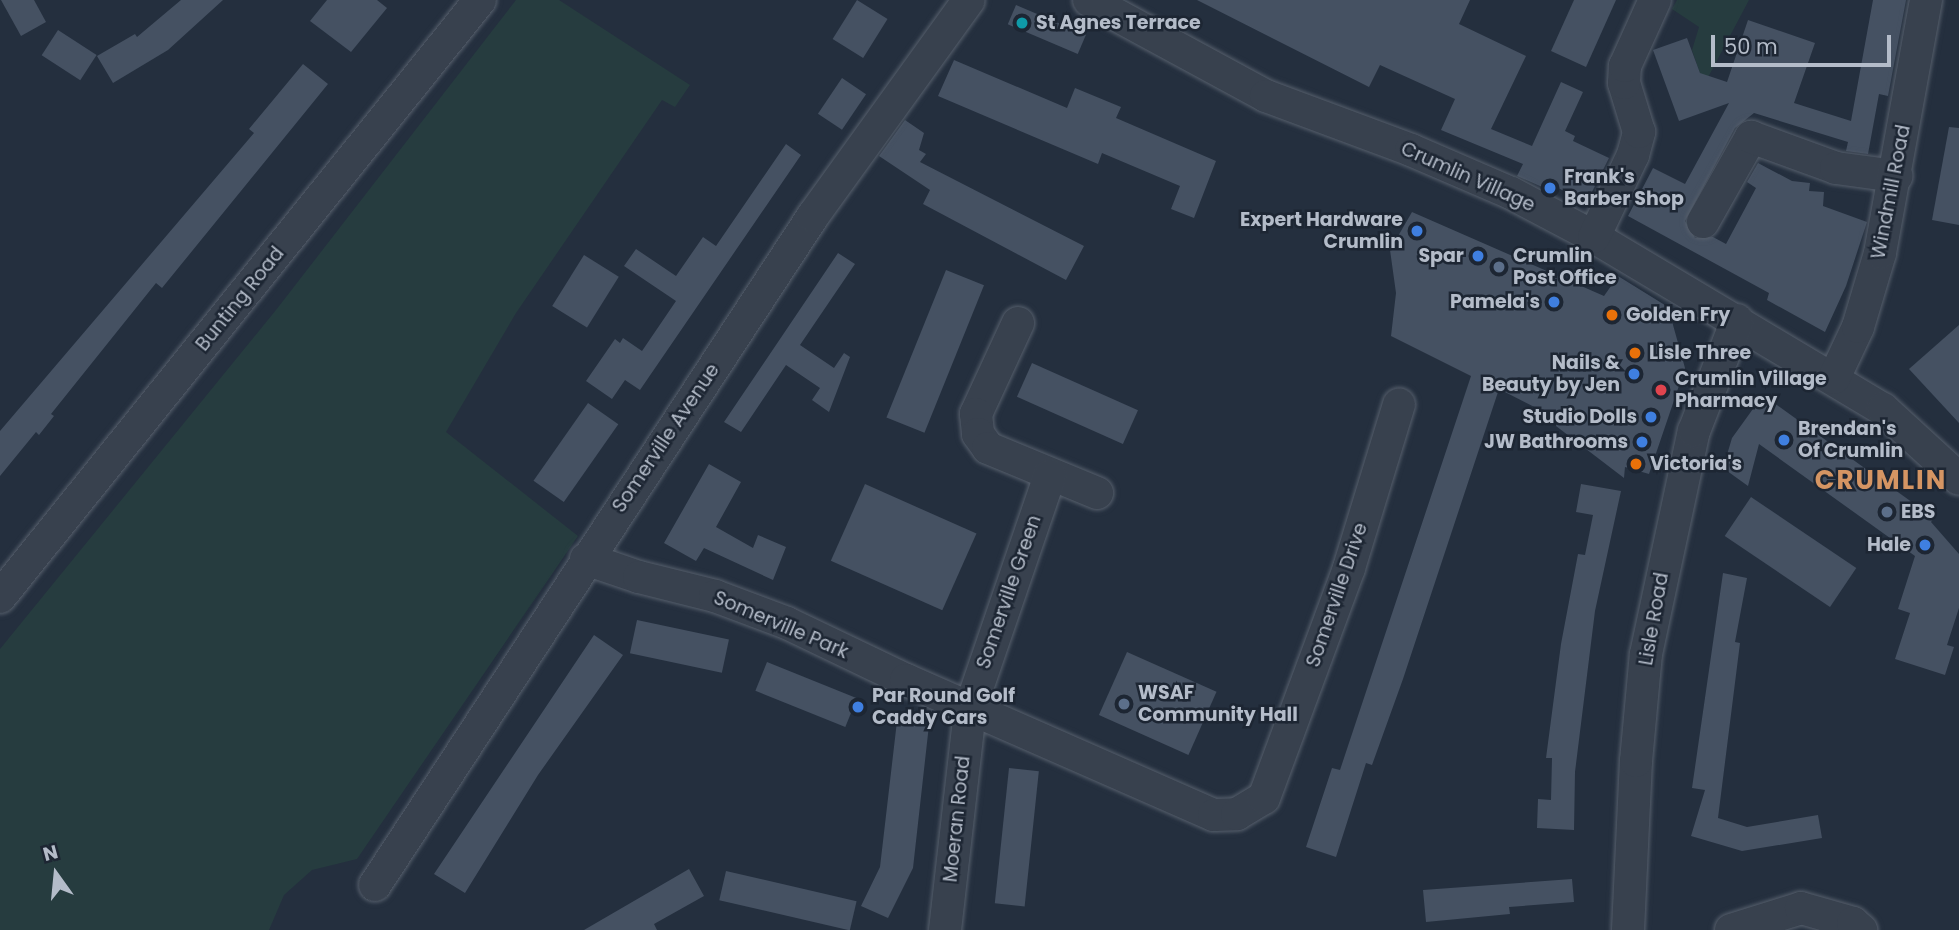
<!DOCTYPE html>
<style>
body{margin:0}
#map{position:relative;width:1959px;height:930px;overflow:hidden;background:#242f3e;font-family:Poppins,sans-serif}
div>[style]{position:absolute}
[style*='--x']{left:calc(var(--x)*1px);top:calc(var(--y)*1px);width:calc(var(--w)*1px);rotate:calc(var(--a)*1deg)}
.green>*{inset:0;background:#263c3f}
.building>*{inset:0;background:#455162;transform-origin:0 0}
.roads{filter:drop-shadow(0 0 2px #565f6c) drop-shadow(0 0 2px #565f6c)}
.minor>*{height:32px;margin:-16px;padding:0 16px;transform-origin:16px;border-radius:16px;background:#38414e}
.dots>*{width:19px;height:19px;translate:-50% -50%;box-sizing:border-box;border:4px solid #1d2633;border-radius:50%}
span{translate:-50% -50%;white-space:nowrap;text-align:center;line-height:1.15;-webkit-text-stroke:5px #1d2633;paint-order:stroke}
.poi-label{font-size:19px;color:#b4bcc9;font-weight:700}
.left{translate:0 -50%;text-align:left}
.right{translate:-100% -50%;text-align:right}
.street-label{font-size:19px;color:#b4bcc9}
.district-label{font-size:26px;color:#d59563;font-weight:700;letter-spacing:2px}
.north{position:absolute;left:21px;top:839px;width:70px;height:70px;-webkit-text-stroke:5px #1d2633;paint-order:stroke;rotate:345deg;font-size:19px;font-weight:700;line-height:28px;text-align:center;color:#b4bcc9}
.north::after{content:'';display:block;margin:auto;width:24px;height:32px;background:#b4bcc9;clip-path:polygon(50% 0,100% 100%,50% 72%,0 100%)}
.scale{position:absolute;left:1711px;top:35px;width:180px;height:32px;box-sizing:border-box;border:4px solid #b4bcc9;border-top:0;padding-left:9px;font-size:21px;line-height:24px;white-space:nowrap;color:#b4bcc9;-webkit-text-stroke:5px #1d2633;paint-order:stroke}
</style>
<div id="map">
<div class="green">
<div style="clip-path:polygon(516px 0,559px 0,690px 85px,675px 107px,662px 100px,516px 313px,446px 432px,578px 536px,357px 859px,312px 870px,284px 895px,269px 930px,0 930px,0 649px,276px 310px)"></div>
<div style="clip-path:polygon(1677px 0,1749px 0,1704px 85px,1692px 50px,1699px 27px,1672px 9px)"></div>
</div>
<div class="building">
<div style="clip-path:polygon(1px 0,34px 0,46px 22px,21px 36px)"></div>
<div style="clip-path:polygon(181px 0,223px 0,168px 50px,113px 83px,97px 56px,135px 34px,137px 37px)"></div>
<div style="clip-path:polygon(327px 0,377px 0,387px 8px,351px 52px,310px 21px)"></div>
<div style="left:857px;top:0;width:36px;height:46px;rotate:32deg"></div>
<div style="clip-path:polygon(1197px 0,1470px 0,1459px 24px,1526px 56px,1491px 129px,1532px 146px,1561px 82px,1583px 92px,1565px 131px,1575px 136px,1573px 141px,1609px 158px,1587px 202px,1558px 188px,1556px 193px,1517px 176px,1523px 164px,1441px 130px,1455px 99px,1380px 65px,1369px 87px)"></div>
<div style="clip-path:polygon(1574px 0,1616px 0,1586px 67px,1551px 51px)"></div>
<div style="clip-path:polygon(1873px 0,1906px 0,1888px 96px,1879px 94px,1868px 154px,1846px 151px,1848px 142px,1754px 113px,1735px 128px,1685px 221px,1695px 238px,1713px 237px,1726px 244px,1756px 188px,1747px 182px,1758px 163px,1792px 181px,1810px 183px,1809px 191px,1824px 192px,1823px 206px,1867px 222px,1846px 286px,1825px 332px,1767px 300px,1769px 293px,1628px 216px,1653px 168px,1685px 184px,1729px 103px,1679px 121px,1653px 50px,1687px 38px,1700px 73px,1727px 82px,1748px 20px,1815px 43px,1794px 103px,1851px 121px)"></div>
<div style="left:1016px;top:5px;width:76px;height:21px;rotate:23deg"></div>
<div style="left:58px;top:30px;width:46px;height:30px;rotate:33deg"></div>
<div style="clip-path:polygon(954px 60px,1067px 108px,1075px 88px,1121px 107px,1116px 118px,1216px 161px,1194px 218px,1171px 209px,1180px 186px,1102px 153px,1098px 164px,938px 96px)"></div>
<div style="clip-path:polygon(303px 64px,328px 84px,162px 288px,156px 283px,51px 414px,54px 416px,39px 435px,36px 432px,0 476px,0 431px,254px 133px,249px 129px)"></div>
<div style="left:842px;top:78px;width:29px;height:43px;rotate:34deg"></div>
<div style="clip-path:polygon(905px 120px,924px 133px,919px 150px,926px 154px,920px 162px,1084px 246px,1066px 280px,923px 204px,930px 190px,879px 156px)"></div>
<div style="clip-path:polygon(1949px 127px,1959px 128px,1959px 225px,1932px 220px)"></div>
<div style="clip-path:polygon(786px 144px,801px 155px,640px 390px,625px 380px,612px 399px,586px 381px,615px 339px,620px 343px,623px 338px,642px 351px,676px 301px,624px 266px,636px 249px,676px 276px,703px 237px,716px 246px)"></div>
<div style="clip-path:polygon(1412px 212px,1604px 296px,1618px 276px,1668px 307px,1685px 368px,1649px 474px,1625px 467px,1624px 478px,1556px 426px,1558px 419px,1499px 389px,1403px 679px,1372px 765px,1366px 763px,1336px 857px,1306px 847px,1332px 768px,1340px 770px,1471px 376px,1391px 336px,1396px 293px,1390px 250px)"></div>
<div style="clip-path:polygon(838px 253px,855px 264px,800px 345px,834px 368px,844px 353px,850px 357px,829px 412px,812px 400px,820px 388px,786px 365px,741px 432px,724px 422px)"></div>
<div style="left:584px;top:255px;width:41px;height:60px;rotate:32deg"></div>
<div style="left:946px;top:270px;width:41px;height:159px;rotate:22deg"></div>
<div style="clip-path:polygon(1959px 325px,1959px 423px,1909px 369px)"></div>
<div style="left:1032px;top:363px;width:116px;height:37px;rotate:24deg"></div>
<div style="clip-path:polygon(1763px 395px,1934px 518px,1931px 522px,1959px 554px,1959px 608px,1947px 645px,1954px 647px,1945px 675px,1895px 659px,1910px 613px,1898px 609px,1915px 556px,1759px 444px,1748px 486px,1723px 468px,1732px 438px)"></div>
<div style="left:588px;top:403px;width:37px;height:95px;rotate:35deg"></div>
<div style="clip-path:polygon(709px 464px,741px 482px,716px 527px,753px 548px,758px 535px,786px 547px,773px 580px,704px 548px,696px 561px,664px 543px)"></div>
<div style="left:865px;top:484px;width:122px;height:84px;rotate:24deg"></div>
<div style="clip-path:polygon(1581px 484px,1621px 491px,1595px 611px,1575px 772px,1574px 830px,1537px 828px,1538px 799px,1551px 800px,1552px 758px,1546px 758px,1561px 644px,1578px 554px,1585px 555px,1593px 515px,1576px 512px)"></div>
<div style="left:1751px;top:497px;width:127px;height:47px;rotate:34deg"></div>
<div style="clip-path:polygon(1723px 573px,1747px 578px,1735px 642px,1740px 643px,1718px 818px,1747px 827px,1818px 815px,1822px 838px,1742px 851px,1691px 836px,1705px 790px,1692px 788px)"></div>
<div style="left:637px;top:620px;width:94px;height:34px;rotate:12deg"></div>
<div style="clip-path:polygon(594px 635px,623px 655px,538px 775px,465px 893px,434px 874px)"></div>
<div style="left:1127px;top:652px;width:98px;height:69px;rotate:24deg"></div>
<div style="left:767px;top:662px;width:97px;height:31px;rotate:22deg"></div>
<div style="clip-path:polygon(897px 721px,929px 725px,913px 868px,888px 918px,861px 906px,880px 867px)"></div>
<div style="left:1009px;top:768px;width:30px;height:136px;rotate:6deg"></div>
<div style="clip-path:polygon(689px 869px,704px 896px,654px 924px,657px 930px,584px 930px)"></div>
<div style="left:726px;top:871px;width:134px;height:30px;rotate:13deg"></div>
<div style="clip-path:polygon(1572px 879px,1574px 902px,1509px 907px,1510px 914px,1426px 922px,1423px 890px)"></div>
</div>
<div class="roads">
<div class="minor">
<div style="--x:1089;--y:0;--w:201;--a:28.5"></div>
<div style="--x:1266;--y:96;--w:155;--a:20.4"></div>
<div style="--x:1411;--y:150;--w:109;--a:23.3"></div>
<div style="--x:1511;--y:193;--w:94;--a:27.9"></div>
<div style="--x:1594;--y:237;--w:336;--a:30.8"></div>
<div style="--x:1883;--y:409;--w:103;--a:42.6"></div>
<div style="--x:1703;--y:222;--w:98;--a:-60.5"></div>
<div style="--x:1751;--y:137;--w:90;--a:20"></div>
<div style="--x:1836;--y:168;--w:61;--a:7.6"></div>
<div style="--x:1594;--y:237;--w:91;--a:-64.6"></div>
<div style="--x:1633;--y:155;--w:24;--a:-75"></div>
<div style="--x:1639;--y:132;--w:51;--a:-107"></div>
<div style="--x:1624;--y:83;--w:17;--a:-87"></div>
<div style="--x:1625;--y:66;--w:72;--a:-65.6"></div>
<div style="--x:1018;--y:323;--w:100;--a:114.8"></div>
<div style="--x:976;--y:414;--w:20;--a:84"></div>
<div style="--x:978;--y:434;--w:17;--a:54"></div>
<div style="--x:988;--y:448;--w:118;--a:22.4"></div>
<div style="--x:1834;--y:378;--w:56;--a:-64.8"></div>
<div style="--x:1858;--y:327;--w:77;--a:-73.4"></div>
<div style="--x:1880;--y:253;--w:257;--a:-79.7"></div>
<div style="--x:586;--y:559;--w:56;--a:18.8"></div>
<div style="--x:639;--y:577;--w:78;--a:14"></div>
<div style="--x:715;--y:596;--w:77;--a:20.6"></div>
<div style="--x:787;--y:623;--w:132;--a:25.6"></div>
<div style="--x:906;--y:680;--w:336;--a:23.7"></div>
<div style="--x:1214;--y:815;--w:23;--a:-2"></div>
<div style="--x:1237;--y:814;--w:31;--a:-31"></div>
<div style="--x:1264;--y:798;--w:245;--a:-69.7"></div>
<div style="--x:1349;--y:568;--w:171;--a:-73"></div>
<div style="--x:0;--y:597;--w:766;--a:-51.2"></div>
<div style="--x:375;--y:885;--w:800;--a:-56.79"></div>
<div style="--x:813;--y:216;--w:266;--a:-54.2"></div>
<div style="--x:945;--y:930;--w:222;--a:-83.5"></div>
<div style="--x:970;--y:709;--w:247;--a:-71.1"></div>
<div style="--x:1628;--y:930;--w:169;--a:-87.3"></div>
<div style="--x:1636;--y:761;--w:107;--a:-84.7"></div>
<div style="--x:1646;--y:654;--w:228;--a:-77.9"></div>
<div style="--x:1694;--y:431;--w:119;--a:-68.8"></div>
<div style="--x:1731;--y:930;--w:73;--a:-17.4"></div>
<div style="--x:1801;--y:908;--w:54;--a:16.1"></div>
<div style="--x:1853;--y:923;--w:11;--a:41"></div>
</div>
</div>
<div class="dots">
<div style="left:1022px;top:23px;background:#0f9aa8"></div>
<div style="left:1550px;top:188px;background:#3f7fe0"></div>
<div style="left:1417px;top:231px;background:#3f7fe0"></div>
<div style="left:1478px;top:256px;background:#3f7fe0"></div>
<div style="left:1499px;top:267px;background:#5c6f8a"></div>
<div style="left:1554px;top:302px;background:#3f7fe0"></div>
<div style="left:1612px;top:315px;background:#e8710a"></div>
<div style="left:1635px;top:353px;background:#e8710a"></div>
<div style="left:1634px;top:374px;background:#3f7fe0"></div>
<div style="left:1661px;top:390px;background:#e0444e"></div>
<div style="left:1651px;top:417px;background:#3f7fe0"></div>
<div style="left:1784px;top:440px;background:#3f7fe0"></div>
<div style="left:1642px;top:442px;background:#3f7fe0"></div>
<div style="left:1636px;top:464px;background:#e8710a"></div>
<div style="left:1887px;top:512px;background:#5c6f8a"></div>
<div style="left:1925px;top:545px;background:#3f7fe0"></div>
<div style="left:1124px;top:704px;background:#5c6f8a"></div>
<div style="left:858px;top:707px;background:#3f7fe0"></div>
</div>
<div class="poi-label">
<span class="left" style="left:1036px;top:23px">St Agnes Terrace</span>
<span class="left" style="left:1564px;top:188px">Frank's<br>Barber Shop</span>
<span class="right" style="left:1403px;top:231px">Expert Hardware<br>Crumlin</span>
<span class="right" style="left:1464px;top:256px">Spar</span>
<span class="left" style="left:1513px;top:267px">Crumlin<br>Post Office</span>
<span class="right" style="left:1540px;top:302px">Pamela's</span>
<span class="left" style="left:1626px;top:315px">Golden Fry</span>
<span class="left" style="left:1649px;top:353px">Lisle Three</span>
<span class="right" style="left:1620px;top:374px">Nails &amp;<br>Beauty by Jen</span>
<span class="left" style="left:1675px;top:390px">Crumlin Village<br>Pharmacy</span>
<span class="right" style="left:1637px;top:417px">Studio Dolls</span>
<span class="left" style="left:1798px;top:440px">Brendan's<br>Of Crumlin</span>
<span class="right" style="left:1628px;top:442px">JW Bathrooms</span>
<span class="left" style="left:1650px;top:464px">Victoria's</span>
<span class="left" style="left:1901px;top:512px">EBS</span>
<span class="right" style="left:1911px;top:545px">Hale</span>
<span class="left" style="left:1138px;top:704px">WSAF<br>Community Hall</span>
<span class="left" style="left:872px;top:707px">Par Round Golf<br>Caddy Cars</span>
</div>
<div class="street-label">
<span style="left:1468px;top:177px;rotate:24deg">Crumlin Village</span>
<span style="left:1891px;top:192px;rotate:-79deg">Windmill Road</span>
<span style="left:240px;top:299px;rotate:-51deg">Bunting Road</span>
<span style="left:666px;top:438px;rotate:-56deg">Somerville Avenue</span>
<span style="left:1009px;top:592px;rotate:-71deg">Somerville Green</span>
<span style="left:1337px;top:595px;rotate:-71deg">Somerville Drive</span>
<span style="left:1654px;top:619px;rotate:-80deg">Lisle Road</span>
<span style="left:781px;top:625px;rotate:23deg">Somerville Park</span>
<span style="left:957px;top:819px;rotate:-84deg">Moeran Road</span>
</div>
<div class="district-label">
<span style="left:1881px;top:481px">CRUMLIN</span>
</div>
<div class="north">N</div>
<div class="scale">50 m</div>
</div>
